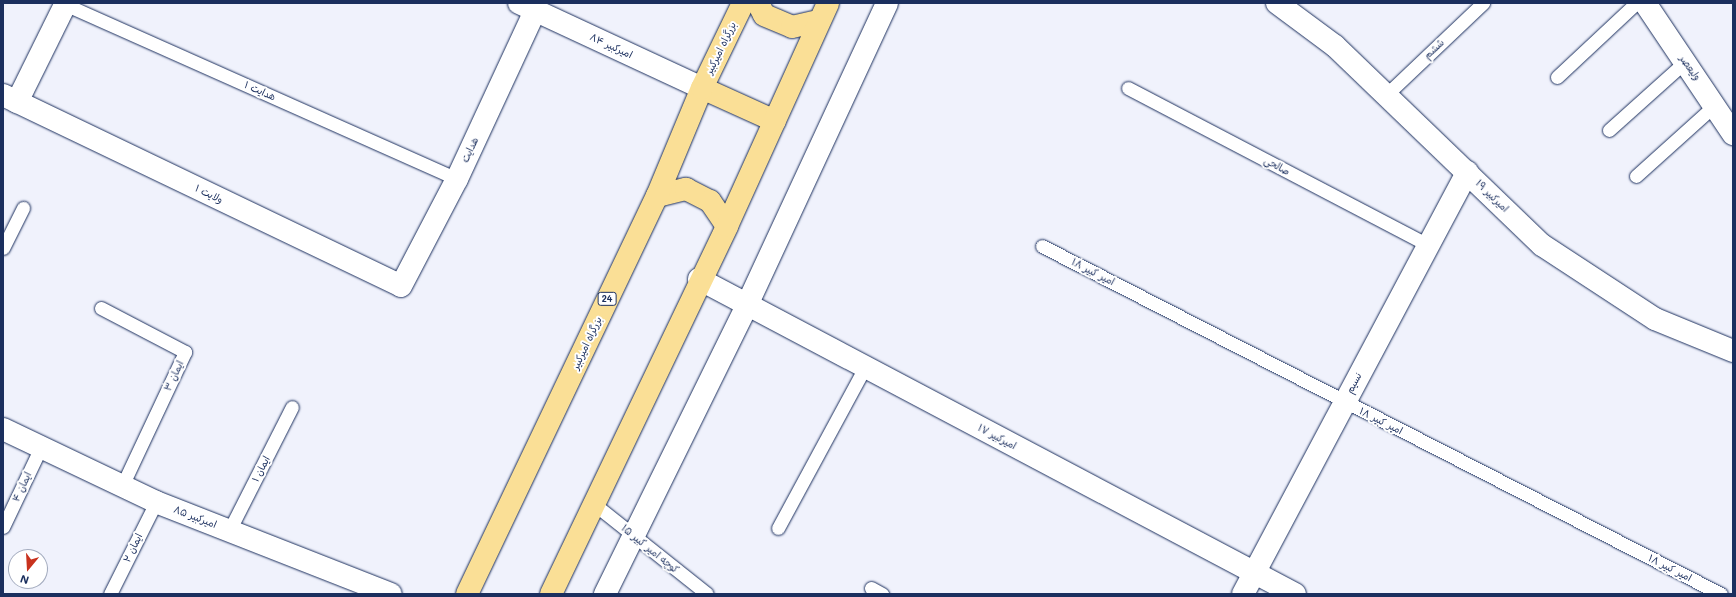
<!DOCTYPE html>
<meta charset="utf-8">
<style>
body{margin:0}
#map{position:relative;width:1736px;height:597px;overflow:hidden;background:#f0f2fc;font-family:Mali,"Playpen Sans Arabic",sans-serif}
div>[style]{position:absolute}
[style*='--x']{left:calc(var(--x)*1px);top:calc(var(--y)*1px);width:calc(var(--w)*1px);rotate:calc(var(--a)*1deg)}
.roads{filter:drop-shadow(0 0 1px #1b2f5e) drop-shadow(0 0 1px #1b2f5e)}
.lane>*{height:13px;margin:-6.5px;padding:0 6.5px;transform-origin:6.5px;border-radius:6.5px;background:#fff}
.street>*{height:22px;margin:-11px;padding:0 11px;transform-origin:11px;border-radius:11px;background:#fff}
.primary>*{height:22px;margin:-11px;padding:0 11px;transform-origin:11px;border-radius:11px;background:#fadf96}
span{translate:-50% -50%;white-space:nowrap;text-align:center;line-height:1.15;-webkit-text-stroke:4px #fff;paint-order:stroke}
.shield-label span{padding:1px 3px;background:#fff;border:1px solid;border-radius:3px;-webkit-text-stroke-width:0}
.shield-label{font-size:9px;color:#1b2f5e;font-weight:700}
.street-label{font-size:10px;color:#1b2f5e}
.frame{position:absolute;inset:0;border:4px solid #1b2f5e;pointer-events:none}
.north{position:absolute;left:8px;top:549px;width:40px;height:40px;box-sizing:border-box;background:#fff;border:1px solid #a4acbf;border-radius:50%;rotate:198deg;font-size:11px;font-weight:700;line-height:16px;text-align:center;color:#1b2f5e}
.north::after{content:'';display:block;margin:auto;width:14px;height:18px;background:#c8321e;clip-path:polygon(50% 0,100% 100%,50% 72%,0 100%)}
</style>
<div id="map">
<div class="roads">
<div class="lane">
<div style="--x:62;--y:3;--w:432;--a:24"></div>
<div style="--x:1557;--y:77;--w:108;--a:-43.1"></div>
<div style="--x:1128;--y:88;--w:337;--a:27.6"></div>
<div style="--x:1386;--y:95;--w:134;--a:-43.5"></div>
<div style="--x:1609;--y:130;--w:103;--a:-41.9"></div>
<div style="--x:1636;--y:176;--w:108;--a:-42"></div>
<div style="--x:1042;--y:246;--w:763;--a:27.14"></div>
<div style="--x:3;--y:248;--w:45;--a:-63.4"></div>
<div style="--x:101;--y:308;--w:95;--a:27.6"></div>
<div style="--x:185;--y:352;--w:148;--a:115.2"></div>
<div style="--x:594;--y:504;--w:144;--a:38.5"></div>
<div style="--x:3;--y:527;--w:89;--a:-64.6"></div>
<div style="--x:778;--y:528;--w:183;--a:-61.6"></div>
<div style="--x:229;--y:531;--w:139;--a:-63.1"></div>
<div style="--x:871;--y:588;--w:13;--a:29"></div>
<div style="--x:110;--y:594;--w:103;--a:-63.4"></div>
</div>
<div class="street">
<div style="--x:519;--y:3;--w:202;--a:24.9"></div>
<div style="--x:1277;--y:3;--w:72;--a:36.6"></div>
<div style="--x:1335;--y:46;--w:287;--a:43.9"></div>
<div style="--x:1542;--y:245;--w:135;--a:33.2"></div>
<div style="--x:1655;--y:319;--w:84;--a:22.3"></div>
<div style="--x:1645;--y:3;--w:158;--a:56.1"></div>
<div style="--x:3;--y:95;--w:441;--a:25.6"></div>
<div style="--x:401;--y:286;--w:121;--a:-62.4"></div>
<div style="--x:457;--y:179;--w:185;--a:-65.1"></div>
<div style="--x:17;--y:102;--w:110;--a:-63.7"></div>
<div style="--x:699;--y:279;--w:674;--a:27.86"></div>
<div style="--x:3;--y:429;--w:170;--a:25.5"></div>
<div style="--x:156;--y:502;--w:252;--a:21.4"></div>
<div style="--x:605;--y:594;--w:322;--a:-63.8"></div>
<div style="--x:747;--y:305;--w:333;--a:-65.1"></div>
<div style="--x:1243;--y:594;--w:478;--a:-62"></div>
</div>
<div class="primary">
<div style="--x:758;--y:3;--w:13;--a:63"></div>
<div style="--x:764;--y:15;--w:30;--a:23"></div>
<div style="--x:792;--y:27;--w:28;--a:-13"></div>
<div style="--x:702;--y:88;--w:80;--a:24.3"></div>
<div style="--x:657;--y:196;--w:30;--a:-14"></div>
<div style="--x:686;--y:189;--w:27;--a:27"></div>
<div style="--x:710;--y:201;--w:30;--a:56"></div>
<div style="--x:467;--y:594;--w:441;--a:-64.5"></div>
<div style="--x:657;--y:196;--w:117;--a:-67.4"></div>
<div style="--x:702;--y:88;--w:94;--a:-64.2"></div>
<div style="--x:551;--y:594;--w:408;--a:-64.4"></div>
<div style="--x:727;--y:226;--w:245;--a:-65.6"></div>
</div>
</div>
<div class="shield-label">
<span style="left:607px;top:299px">24</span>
</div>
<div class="street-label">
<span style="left:611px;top:46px;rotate:25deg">امیرکبیر ۸۴</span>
<span style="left:721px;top:48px;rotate:-64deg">بزرگراه امیرکبیر</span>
<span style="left:1434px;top:49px;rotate:-43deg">ششم</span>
<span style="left:1690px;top:68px;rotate:55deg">ولیعصر</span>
<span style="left:260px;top:91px;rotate:24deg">هدایت ۱</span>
<span style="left:470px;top:150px;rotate:-65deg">هدایت</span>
<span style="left:1277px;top:166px;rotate:28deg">صالحی</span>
<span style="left:209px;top:194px;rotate:26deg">ولایت ۱</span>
<span style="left:1492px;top:196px;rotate:44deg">امیرکبیر ۱۹</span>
<span style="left:1093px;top:272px;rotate:27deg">امیر کبیر ۱۸</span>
<span style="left:587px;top:343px;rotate:-65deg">بزرگراه امیرکبیر</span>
<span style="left:174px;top:376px;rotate:-65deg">ایمان ۳</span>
<span style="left:1354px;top:383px;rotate:-62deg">نسیم</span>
<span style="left:1381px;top:421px;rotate:27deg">امیر کبیر ۱۸</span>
<span style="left:997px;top:437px;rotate:28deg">امیرکبیر ۱۷</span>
<span style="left:261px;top:469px;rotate:-63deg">ایمان ۱</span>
<span style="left:22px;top:487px;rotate:-65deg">ایمان ۴</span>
<span style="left:195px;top:517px;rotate:21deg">امیرکبیر ۸۵</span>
<span style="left:133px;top:548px;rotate:-64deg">ایمان ۲</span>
<span style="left:650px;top:549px;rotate:39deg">کوچه امیر کبیر ۱۵</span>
<span style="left:1670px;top:568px;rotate:27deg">امیر کبیر ۱۸</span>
</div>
<div class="frame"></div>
<div class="north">N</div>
</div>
